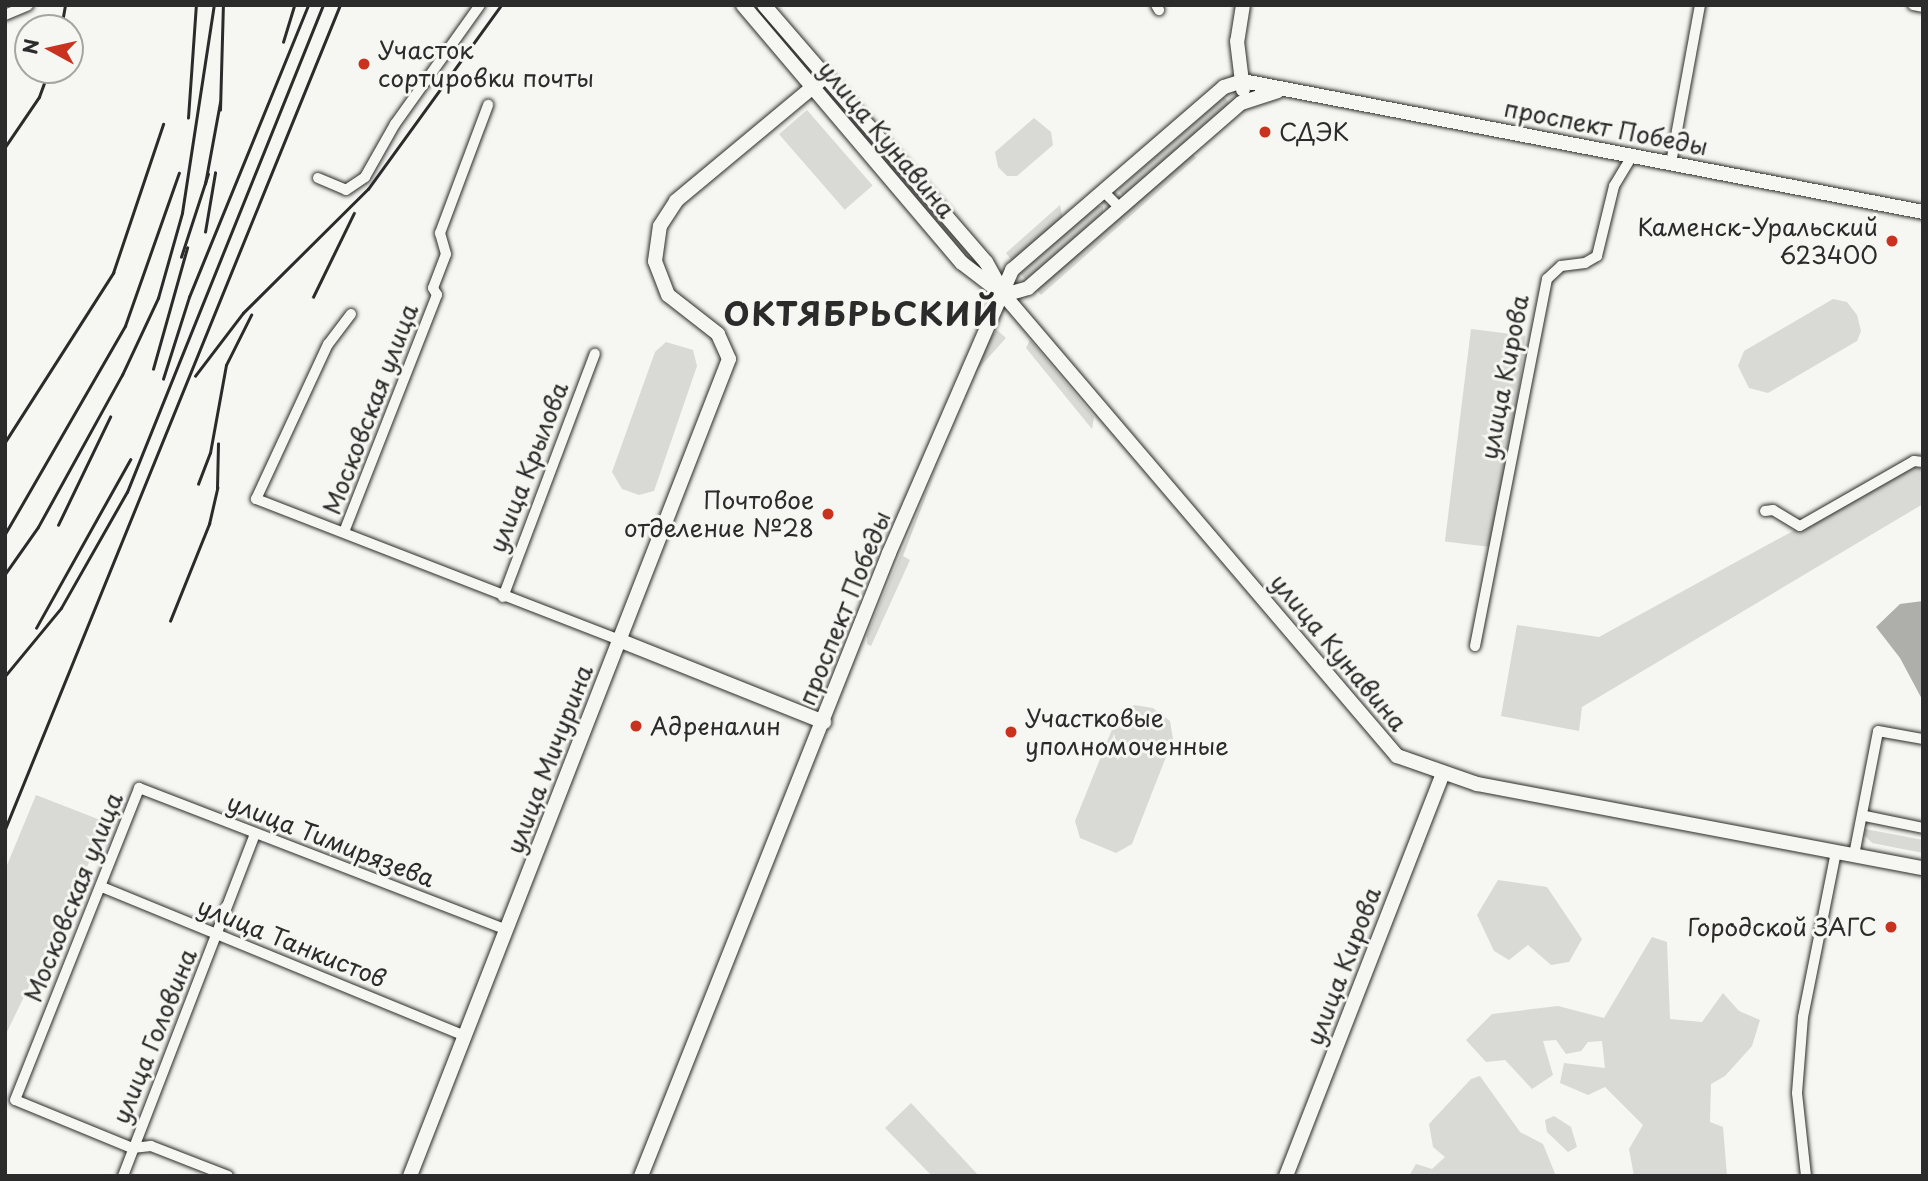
<!DOCTYPE html>
<meta charset="utf-8">
<style>
body{margin:0}
#map{position:relative;width:1928px;height:1181px;overflow:hidden;background:#f6f6f2;font-family:"Playpen Sans",sans-serif}
div>[style]{position:absolute}
[style*='--x']{left:calc(var(--x)*1px);top:calc(var(--y)*1px);width:calc(var(--w)*1px);rotate:calc(var(--a)*1deg)}
.green>*{inset:0;background:#d9d9d5;transform-origin:0 0}
.water>*{inset:0;background:#aeaeab}
.roads{filter:drop-shadow(0 0 2px #2b2b2b) drop-shadow(0 0 2px #2b2b2b)}
.street>*{height:10px;margin:-5px;padding:0 5px;transform-origin:5px;border-radius:5px;background:#f6f6f2}
.secondary>*{height:14px;margin:-7px;padding:0 7px;transform-origin:7px;border-radius:7px;background:#f6f6f2}
.rail>*{height:2.5px;margin:-1.25px;padding:0 1.25px;transform-origin:1.25px;border-radius:1.25px;background:#2b2b2b}
.dots>*{width:19px;height:19px;translate:-50% -50%;box-sizing:border-box;border:4px solid #f6f6f2;border-radius:50%}
span{translate:-50% -50%;white-space:nowrap;text-align:center;line-height:1.15;-webkit-text-stroke:6px #f6f6f2;paint-order:stroke}
.poi-label{font-size:24px;color:#2b2b2b}
.left{translate:0 -50%;text-align:left}
.right{translate:-100% -50%;text-align:right}
.street-label{font-size:24px;color:#2b2b2b}
.district-label{font-size:32px;color:#2b2b2b;font-weight:700;letter-spacing:2px}
.frame{position:absolute;inset:0;border:7px solid #2b2b2b;pointer-events:none}
.north{position:absolute;left:14px;top:14px;width:70px;height:70px;box-sizing:border-box;background:#f6f6f2;border:2px solid #a5a5a2;border-radius:50%;rotate:278deg;font-size:19px;font-weight:700;line-height:28px;text-align:center;color:#2b2b2b}
.north::after{content:'';display:block;margin:auto;width:24px;height:32px;background:#c8321e;clip-path:polygon(50% 0,100% 100%,50% 72%,0 100%)}
</style>
<div id="map">
<div class="green">
<div style="clip-path:polygon(823px 88px,917px 193px,978px 265px,975px 268px)"></div>
<div style="left:1224px;top:97px;width:9px;height:141px;rotate:49deg"></div>
<div style="left:807px;top:110px;width:100px;height:37px;rotate:49deg"></div>
<div style="clip-path:polygon(1034px 118px,1051px 132px,1053px 145px,1017px 176px,1007px 176px,998px 167px,995px 152px)"></div>
<div style="clip-path:polygon(1191px 152px,1196px 158px,1041px 295px,1035px 288px)"></div>
<div style="clip-path:polygon(1060px 205px,1063px 219px,1013px 262px,1006px 253px)"></div>
<div style="clip-path:polygon(1097px 206px,1103px 206px,1103px 213px,1026px 280px,1020px 273px)"></div>
<div style="clip-path:polygon(1833px 299px,1847px 302px,1857px 315px,1861px 331px,1857px 341px,1768px 393px,1749px 388px,1738px 366px,1744px 351px)"></div>
<div style="left:1471px;top:329px;width:55px;height:214px;rotate:7deg"></div>
<div style="left:997px;top:330px;width:12px;height:58px;rotate:42deg"></div>
<div style="clip-path:polygon(1030px 340px,1094px 417px,1092px 429px,1026px 348px)"></div>
<div style="clip-path:polygon(666px 342px,693px 350px,697px 366px,654px 491px,639px 495px,622px 489px,612px 472px,655px 352px)"></div>
<div style="clip-path:polygon(939px 462px,903px 556px,910px 560px,871px 646px,867px 644px,867px 635px)"></div>
<div style="clip-path:polygon(1912px 466px,1923px 469px,1923px 504px,1582px 707px,1579px 731px,1501px 716px,1517px 625px,1599px 637px)"></div>
<div style="clip-path:polygon(1134px 705px,1153px 708px,1170px 721px,1173px 739px,1132px 844px,1116px 853px,1080px 838px,1075px 821px,1117px 717px)"></div>
<div style="clip-path:polygon(36px 795px,108px 823px,5px 1036px,5px 870px)"></div>
<div style="clip-path:polygon(1865px 829px,1923px 840px,1923px 853px,1872px 843px,1864px 835px)"></div>
<div style="clip-path:polygon(1498px 880px,1547px 887px,1582px 939px,1569px 962px,1551px 965px,1528px 945px,1509px 960px,1494px 951px,1477px 915px)"></div>
<div style="clip-path:polygon(1652px 937px,1667px 942px,1670px 1019px,1702px 1022px,1723px 993px,1739px 1011px,1760px 1020px,1752px 1046px,1725px 1076px,1711px 1084px,1710px 1122px,1723px 1127px,1727px 1176px,1634px 1176px,1629px 1149px,1643px 1125px,1605px 1087px,1588px 1095px,1560px 1083px,1564px 1063px,1605px 1068px,1602px 1041px,1588px 1042px,1581px 1051px,1566px 1054px,1556px 1040px,1543px 1041px,1553px 1075px,1532px 1089px,1505px 1060px,1486px 1062px,1466px 1040px,1492px 1014px,1558px 1006px,1604px 1018px)"></div>
<div style="clip-path:polygon(1480px 1076px,1520px 1132px,1543px 1144px,1556px 1176px,1409px 1176px,1416px 1164px,1432px 1169px,1445px 1157px,1433px 1147px,1429px 1124px,1471px 1079px)"></div>
<div style="clip-path:polygon(911px 1103px,979px 1176px,932px 1176px,885px 1128px)"></div>
<div style="clip-path:polygon(1554px 1116px,1571px 1127px,1577px 1147px,1568px 1152px,1547px 1132px,1545px 1120px)"></div>
</div>
<div class="water">
<div style="clip-path:polygon(1923px 601px,1923px 701px,1900px 658px,1876px 627px,1900px 604px)"></div>
</div>
<div class="roads">
<div class="street">
<div style="--x:1156;--y:5;--w:6;--a:59"></div>
<div style="--x:1913;--y:5;--w:10;--a:11"></div>
<div style="--x:5;--y:15;--w:25;--a:-23"></div>
<div style="--x:1671;--y:163;--w:161;--a:-79.6"></div>
<div style="--x:318;--y:178;--w:30;--a:23"></div>
<div style="--x:346;--y:190;--w:23;--a:-34"></div>
<div style="--x:365;--y:177;--w:61;--a:-60.5"></div>
<div style="--x:395;--y:124;--w:146;--a:-54.5"></div>
<div style="--x:1103;--y:191;--w:24;--a:45"></div>
<div style="--x:351;--y:314;--w:38;--a:127"></div>
<div style="--x:328;--y:344;--w:171;--a:114.9"></div>
<div style="--x:256;--y:499;--w:389;--a:21.2"></div>
<div style="--x:1765;--y:511;--w:8;--a:-7"></div>
<div style="--x:1773;--y:510;--w:31;--a:31"></div>
<div style="--x:1800;--y:526;--w:131;--a:-29.7"></div>
<div style="--x:1914;--y:461;--w:9;--a:6"></div>
<div style="--x:344;--y:532;--w:255;--a:-68.6"></div>
<div style="--x:437;--y:295;--w:8;--a:-120"></div>
<div style="--x:433;--y:288;--w:36;--a:-69"></div>
<div style="--x:446;--y:254;--w:22;--a:-106"></div>
<div style="--x:440;--y:233;--w:137;--a:-69.4"></div>
<div style="--x:503;--y:597;--w:260;--a:-69.3"></div>
<div style="--x:1475;--y:646;--w:374;--a:-78.9"></div>
<div style="--x:1547;--y:279;--w:19;--a:-43"></div>
<div style="--x:1561;--y:266;--w:24;--a:-7"></div>
<div style="--x:1585;--y:263;--w:14;--a:-30"></div>
<div style="--x:1597;--y:256;--w:72;--a:-76.3"></div>
<div style="--x:1614;--y:186;--w:35;--a:-59"></div>
<div style="--x:1865;--y:816;--w:59;--a:11.7"></div>
<div style="--x:1854;--y:855;--w:126;--a:-79"></div>
<div style="--x:1878;--y:731;--w:46;--a:10.1"></div>
<div style="--x:102;--y:887;--w:393;--a:22.3"></div>
<div style="--x:123;--y:1176;--w:367;--a:-68.9"></div>
<div style="--x:228;--y:1176;--w:83;--a:-158.7"></div>
<div style="--x:151;--y:1146;--w:19;--a:174"></div>
<div style="--x:132;--y:1148;--w:126;--a:-157.7"></div>
<div style="--x:15;--y:1100;--w:336;--a:-68.3"></div>
<div style="--x:139;--y:788;--w:394;--a:21.1"></div>
<div style="--x:1806;--y:1176;--w:83;--a:-96.2"></div>
<div style="--x:1797;--y:1093;--w:76;--a:-85.5"></div>
<div style="--x:1803;--y:1017;--w:168;--a:-78.7"></div>
</div>
<div class="secondary">
<div style="--x:743;--y:5;--w:338;--a:49.7"></div>
<div style="--x:962;--y:263;--w:48;--a:37.3"></div>
<div style="--x:764;--y:5;--w:340;--a:49.2"></div>
<div style="--x:986;--y:262;--w:38;--a:61"></div>
<div style="--x:1004;--y:295;--w:606;--a:49.55"></div>
<div style="--x:1397;--y:756;--w:85;--a:19.3"></div>
<div style="--x:1477;--y:784;--w:454;--a:10.7"></div>
<div style="--x:1243;--y:5;--w:36;--a:99"></div>
<div style="--x:1237;--y:41;--w:49;--a:83"></div>
<div style="--x:1004;--y:295;--w:25;--a:-16"></div>
<div style="--x:1028;--y:288;--w:282;--a:-41"></div>
<div style="--x:1241;--y:103;--w:38;--a:-18"></div>
<div style="--x:619;--y:640;--w:221;--a:21.8"></div>
<div style="--x:410;--y:1176;--w:877;--a:-68.67"></div>
<div style="--x:729;--y:359;--w:27;--a:-114"></div>
<div style="--x:718;--y:334;--w:63;--a:-142"></div>
<div style="--x:668;--y:295;--w:36;--a:-111"></div>
<div style="--x:655;--y:261;--w:35;--a:-82"></div>
<div style="--x:660;--y:226;--w:30;--a:-57"></div>
<div style="--x:676;--y:201;--w:194;--a:-39.8"></div>
<div style="--x:641;--y:1176;--w:671;--a:-68.29"></div>
<div style="--x:889;--y:553;--w:309;--a:-66.5"></div>
<div style="--x:1012;--y:270;--w:280;--a:-40.8"></div>
<div style="--x:1224;--y:87;--w:20;--a:-18"></div>
<div style="--x:1243;--y:81;--w:693;--a:10.9"></div>
<div style="--x:1286;--y:1176;--w:432;--a:-68.7"></div>
</div>
</div>
<div class="rail">
<div style="--x:61;--y:28;--w:23;--a:-80"></div>
<div style="--x:283;--y:42;--w:39;--a:-73"></div>
<div style="--x:220;--y:110;--w:105;--a:-88.4"></div>
<div style="--x:188;--y:118;--w:113;--a:-86"></div>
<div style="--x:5;--y:147;--w:60;--a:-55.8"></div>
<div style="--x:39;--y:97;--w:29;--a:-70"></div>
<div style="--x:205;--y:184;--w:83;--a:-79.6"></div>
<div style="--x:205;--y:232;--w:60;--a:-80.4"></div>
<div style="--x:181;--y:257;--w:87;--a:-72"></div>
<div style="--x:313;--y:297;--w:93;--a:-64"></div>
<div style="--x:153;--y:369;--w:126;--a:-74.3"></div>
<div style="--x:195;--y:376;--w:79;--a:-52.7"></div>
<div style="--x:243;--y:313;--w:176;--a:-44.8"></div>
<div style="--x:368;--y:189;--w:227;--a:-54.1"></div>
<div style="--x:163;--y:379;--w:86;--a:-72.4"></div>
<div style="--x:189;--y:297;--w:315;--a:-67.8"></div>
<div style="--x:5;--y:442;--w:201;--a:-57.4"></div>
<div style="--x:113;--y:273;--w:157;--a:-71.4"></div>
<div style="--x:198;--y:484;--w:33;--a:-69"></div>
<div style="--x:210;--y:453;--w:89;--a:-79.7"></div>
<div style="--x:226;--y:365;--w:56;--a:-63.4"></div>
<div style="--x:58;--y:525;--w:120;--a:-64.3"></div>
<div style="--x:5;--y:534;--w:240;--a:-60"></div>
<div style="--x:125;--y:326;--w:162;--a:-70.6"></div>
<div style="--x:5;--y:574;--w:57;--a:-54.9"></div>
<div style="--x:38;--y:527;--w:174;--a:-61.1"></div>
<div style="--x:122;--y:375;--w:85;--a:-64.9"></div>
<div style="--x:158;--y:298;--w:88;--a:-74.2"></div>
<div style="--x:182;--y:213;--w:210;--a:-81.3"></div>
<div style="--x:170;--y:621;--w:105;--a:-68.1"></div>
<div style="--x:209;--y:524;--w:37;--a:-77"></div>
<div style="--x:217;--y:488;--w:44;--a:-88.7"></div>
<div style="--x:36;--y:628;--w:193;--a:-60.8"></div>
<div style="--x:5;--y:676;--w:88;--a:-50.5"></div>
<div style="--x:61;--y:608;--w:133;--a:-60.4"></div>
<div style="--x:127;--y:492;--w:525;--a:-68.08"></div>
<div style="--x:5;--y:829;--w:889;--a:-67.88"></div>
</div>
<div class="dots">
<div style="left:364px;top:64px;background:#c8321e"></div>
<div style="left:1265px;top:132px;background:#c8321e"></div>
<div style="left:1892px;top:241px;background:#c8321e"></div>
<div style="left:828px;top:514px;background:#c8321e"></div>
<div style="left:636px;top:726px;background:#c8321e"></div>
<div style="left:1011px;top:732px;background:#c8321e"></div>
<div style="left:1891px;top:927px;background:#c8321e"></div>
</div>
<div class="poi-label">
<span class="left" style="left:378px;top:64px">Участок<br>сортировки почты</span>
<span class="left" style="left:1279px;top:132px">СДЭК</span>
<span class="right" style="left:1878px;top:241px">Каменск-Уральский<br>623400</span>
<span class="right" style="left:814px;top:514px">Почтовое<br>отделение №28</span>
<span class="left" style="left:1025px;top:732px">Участковые<br>уполномоченные</span>
<span class="left" style="left:650px;top:726px">Адреналин</span>
<span class="right" style="left:1877px;top:927px">Городской ЗАГС</span>
</div>
<div class="street-label">
<span style="left:1606px;top:127px;rotate:11deg">проспект Победы</span>
<span style="left:887px;top:139px;rotate:50deg">улица Кунавина</span>
<span style="left:1504px;top:377px;rotate:-79deg">улица Кирова</span>
<span style="left:370px;top:409px;rotate:-69deg">Московская улица</span>
<span style="left:528px;top:467px;rotate:-69deg">улица Крылова</span>
<span style="left:844px;top:608px;rotate:-68deg">проспект Победы</span>
<span style="left:1339px;top:652px;rotate:50deg">улица Кунавина</span>
<span style="left:549px;top:759px;rotate:-69deg">улица Мичурина</span>
<span style="left:331px;top:840px;rotate:21deg">улица Тимирязева</span>
<span style="left:73px;top:897px;rotate:-68deg">Московская улица</span>
<span style="left:292px;top:942px;rotate:22deg">улица Танкистов</span>
<span style="left:1343px;top:966px;rotate:-69deg">улица Кирова</span>
<span style="left:154px;top:1036px;rotate:-68deg">улица Головина</span>
</div>
<div class="district-label">
<span style="left:862px;top:313px">ОКТЯБРЬСКИЙ</span>
</div>
<div class="frame"></div>
<div class="north">N</div>
</div>
